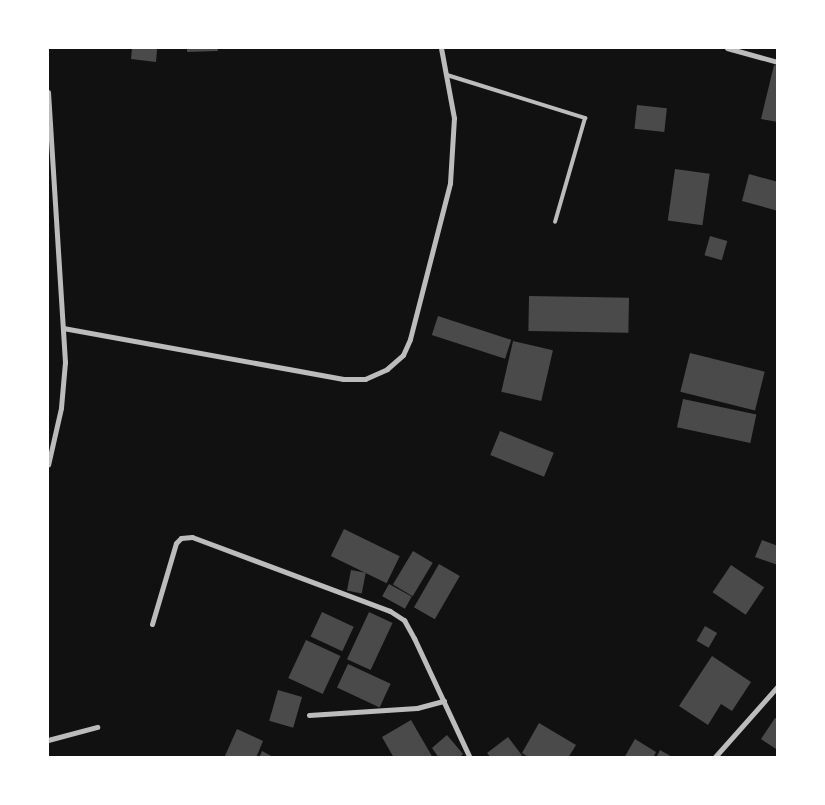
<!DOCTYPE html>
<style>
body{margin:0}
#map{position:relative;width:825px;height:805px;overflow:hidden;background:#111;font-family:"Work Sans",sans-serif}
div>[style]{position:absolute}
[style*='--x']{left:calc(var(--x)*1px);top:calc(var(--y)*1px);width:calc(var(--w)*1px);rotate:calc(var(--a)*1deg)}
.building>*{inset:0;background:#4a4a4a;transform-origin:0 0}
.service>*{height:4px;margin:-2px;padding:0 2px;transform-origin:2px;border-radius:2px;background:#bcbcbc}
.minor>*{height:5px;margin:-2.5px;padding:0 2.5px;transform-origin:2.5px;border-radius:2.5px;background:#bcbcbc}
span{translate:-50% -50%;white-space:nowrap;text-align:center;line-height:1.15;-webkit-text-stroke:4px #fff;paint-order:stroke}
.frame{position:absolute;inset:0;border:49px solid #fff;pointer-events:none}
</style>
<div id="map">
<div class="building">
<div style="clip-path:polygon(132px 48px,157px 49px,156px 62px,131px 59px)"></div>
<div style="clip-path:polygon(187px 48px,217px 48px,218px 51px,187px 52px)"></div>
<div style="clip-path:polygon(774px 65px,778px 66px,778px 122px,761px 119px)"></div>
<div style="left:637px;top:105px;width:30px;height:24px;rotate:6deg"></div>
<div style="left:675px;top:169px;width:35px;height:52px;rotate:8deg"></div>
<div style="clip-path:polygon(749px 174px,778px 182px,778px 211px,742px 201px)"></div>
<div style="left:710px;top:236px;width:18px;height:20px;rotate:16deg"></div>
<div style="left:529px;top:296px;width:100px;height:35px;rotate:1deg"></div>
<div style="left:438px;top:316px;width:77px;height:20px;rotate:18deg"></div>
<div style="left:513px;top:341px;width:41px;height:52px;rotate:13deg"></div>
<div style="left:690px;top:353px;width:77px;height:40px;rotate:14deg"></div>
<div style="left:683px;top:399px;width:75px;height:29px;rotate:12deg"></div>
<div style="left:500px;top:431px;width:58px;height:26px;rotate:22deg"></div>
<div style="left:344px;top:529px;width:62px;height:30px;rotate:26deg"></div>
<div style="clip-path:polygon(762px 540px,778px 546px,778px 565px,755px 557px)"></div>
<div style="left:413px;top:551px;width:23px;height:39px;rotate:31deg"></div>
<div style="left:439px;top:564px;width:24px;height:50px;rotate:30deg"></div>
<div style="left:731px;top:565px;width:40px;height:33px;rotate:34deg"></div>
<div style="left:351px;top:570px;width:15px;height:21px;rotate:11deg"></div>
<div style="left:389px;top:584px;width:26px;height:14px;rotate:29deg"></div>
<div style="left:322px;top:612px;width:35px;height:27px;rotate:25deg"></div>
<div style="left:369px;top:612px;width:26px;height:52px;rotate:25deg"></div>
<div style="left:705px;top:626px;width:14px;height:17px;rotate:30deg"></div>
<div style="left:306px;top:640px;width:38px;height:42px;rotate:25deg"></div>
<div style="clip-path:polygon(712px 656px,751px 682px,732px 711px,721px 704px,708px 725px,679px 706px)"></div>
<div style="left:348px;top:664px;width:47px;height:26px;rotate:25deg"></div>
<div style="left:278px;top:690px;width:25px;height:32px;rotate:16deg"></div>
<div style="clip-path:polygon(775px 718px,778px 719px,776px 749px,761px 739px)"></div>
<div style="clip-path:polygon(411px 720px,433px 758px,394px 758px,382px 737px)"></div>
<div style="clip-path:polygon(539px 723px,576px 745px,568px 758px,530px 758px,522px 753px)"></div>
<div style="clip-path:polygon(237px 729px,263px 741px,256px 758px,224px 758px)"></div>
<div style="clip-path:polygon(447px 735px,463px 754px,459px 758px,439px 758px,432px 748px)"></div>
<div style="clip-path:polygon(508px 737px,524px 758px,491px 758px,487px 753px)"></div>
<div style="clip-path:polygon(635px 739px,656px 752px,653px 758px,624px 758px)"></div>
<div style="clip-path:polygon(660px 750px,674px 758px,656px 758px)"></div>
<div style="clip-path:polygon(262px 751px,275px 758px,259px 758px)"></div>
</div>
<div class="service">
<div style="--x:447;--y:75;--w:145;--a:17.3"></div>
<div style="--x:585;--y:118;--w:108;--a:106.1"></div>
</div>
<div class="minor">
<div style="--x:727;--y:48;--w:53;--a:15.4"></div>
<div style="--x:48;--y:92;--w:271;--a:86.4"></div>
<div style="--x:65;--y:362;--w:46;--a:95"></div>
<div style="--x:61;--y:408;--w:58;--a:102.8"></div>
<div style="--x:63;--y:328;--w:285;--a:10.3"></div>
<div style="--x:343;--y:379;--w:22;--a:0"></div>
<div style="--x:365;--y:379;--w:24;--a:-24"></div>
<div style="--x:387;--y:369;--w:21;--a:-41"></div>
<div style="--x:403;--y:355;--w:17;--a:-66"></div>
<div style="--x:410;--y:339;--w:161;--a:-75.6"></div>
<div style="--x:450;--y:183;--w:65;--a:-86.5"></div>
<div style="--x:454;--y:118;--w:71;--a:-100.5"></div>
<div style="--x:152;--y:624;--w:84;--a:-73.5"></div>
<div style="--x:176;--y:543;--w:7;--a:-45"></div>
<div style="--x:181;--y:538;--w:11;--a:-5"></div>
<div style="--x:192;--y:537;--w:211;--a:20.5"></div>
<div style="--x:390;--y:611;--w:17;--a:33"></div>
<div style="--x:404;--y:620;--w:21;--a:61"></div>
<div style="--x:414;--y:638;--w:132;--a:65"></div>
<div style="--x:309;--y:715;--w:108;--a:-3.7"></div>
<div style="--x:417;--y:708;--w:28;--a:-15"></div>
<div style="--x:48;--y:740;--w:51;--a:-14.9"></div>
<div style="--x:714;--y:758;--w:96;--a:-48.4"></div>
</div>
<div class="frame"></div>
</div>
